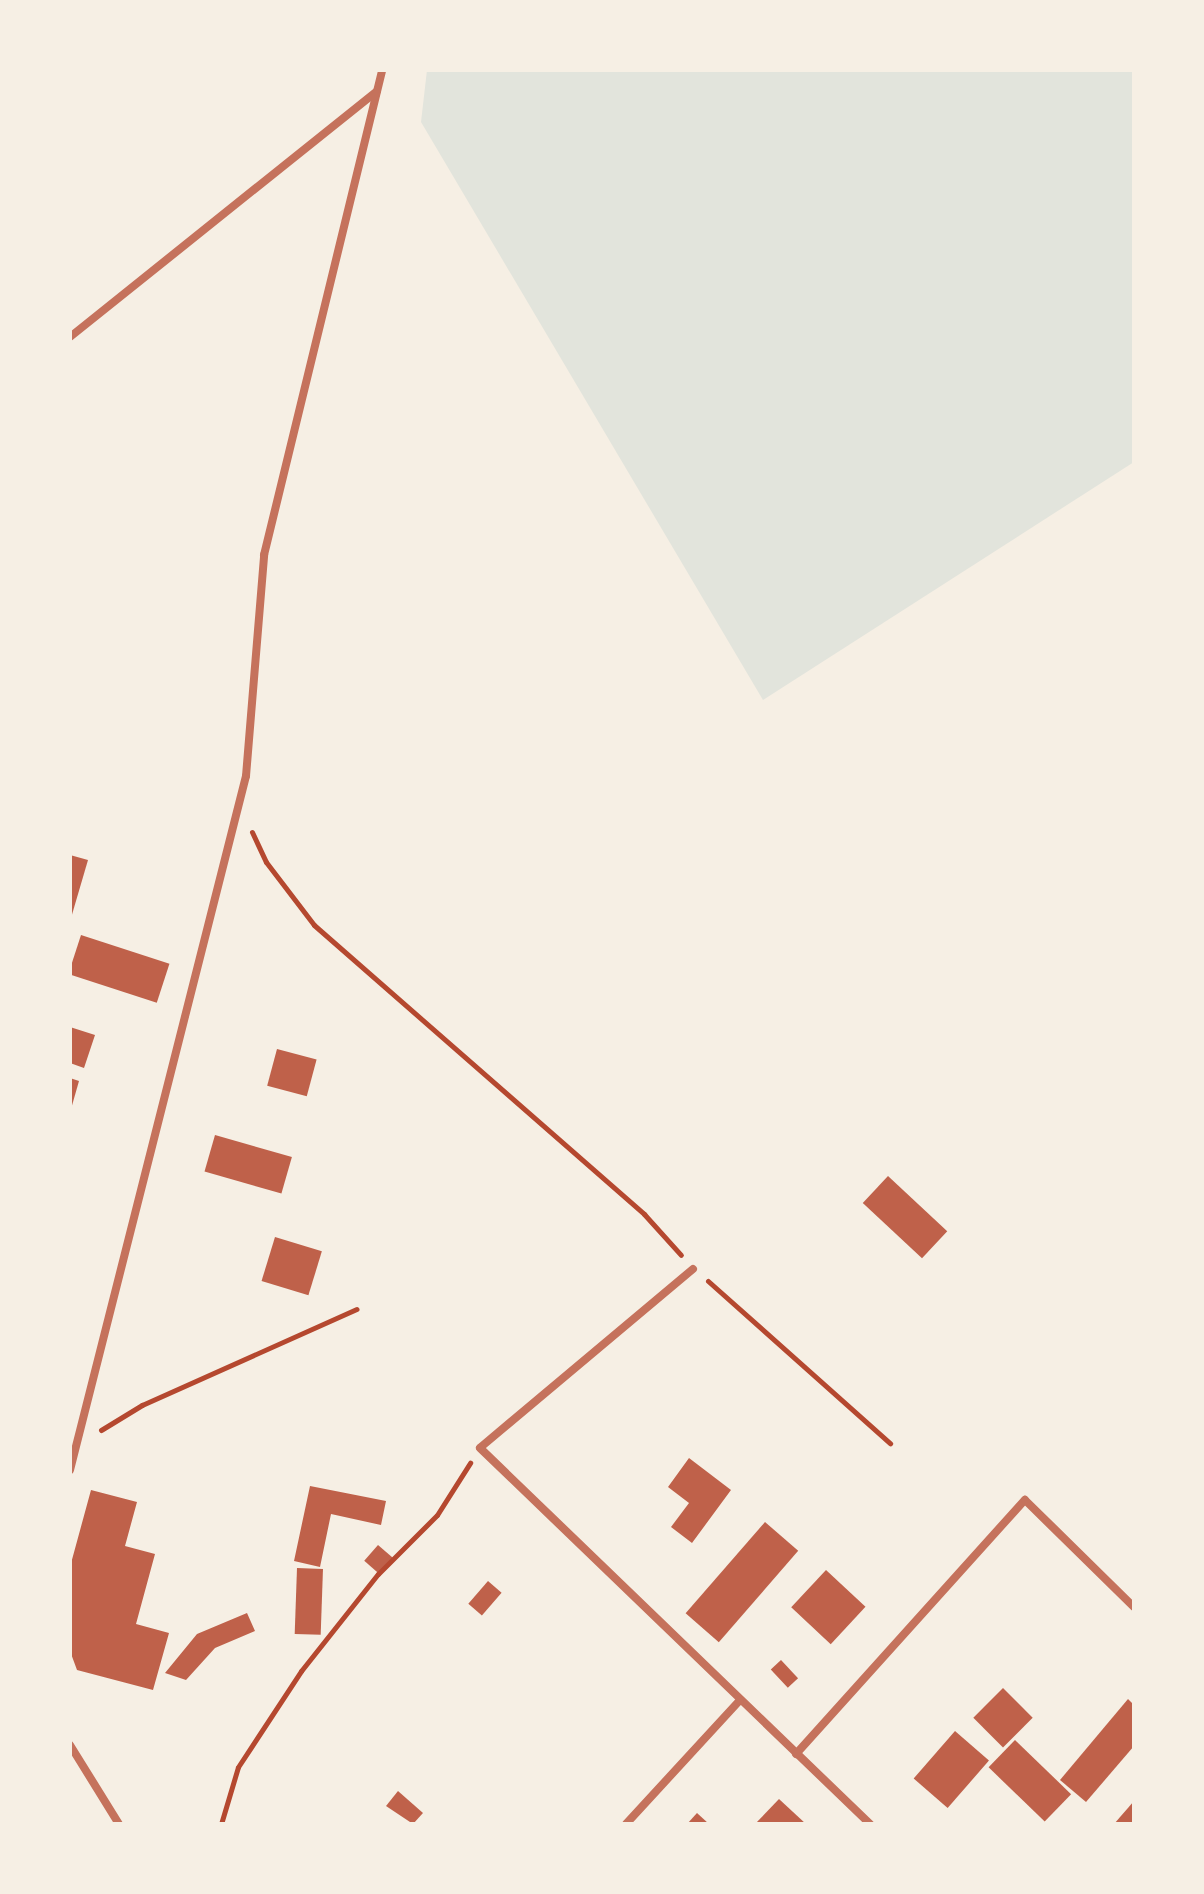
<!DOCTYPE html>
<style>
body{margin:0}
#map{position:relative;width:1204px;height:1894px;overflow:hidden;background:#f6efe4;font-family:Overpass,sans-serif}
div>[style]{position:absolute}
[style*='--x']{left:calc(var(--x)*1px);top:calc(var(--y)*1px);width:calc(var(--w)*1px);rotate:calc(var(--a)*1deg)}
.green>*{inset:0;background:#e2e4dc}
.building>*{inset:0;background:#bf614a;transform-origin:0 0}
.path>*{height:5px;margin:-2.5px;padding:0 2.5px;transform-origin:2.5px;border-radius:2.5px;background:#b5482f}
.minor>*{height:8px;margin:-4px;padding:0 4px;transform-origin:4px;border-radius:4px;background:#c5725c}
span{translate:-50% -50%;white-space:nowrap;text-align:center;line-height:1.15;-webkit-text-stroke:7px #f6efe4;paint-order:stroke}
.frame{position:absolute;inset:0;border:72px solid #f6efe4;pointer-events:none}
</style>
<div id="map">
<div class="green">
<div style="clip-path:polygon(427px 70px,1134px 70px,1134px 462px,763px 700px,421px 122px)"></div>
</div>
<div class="building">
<div style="clip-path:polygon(70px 855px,88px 860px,71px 918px,70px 918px)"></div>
<div style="left:81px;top:935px;width:93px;height:41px;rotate:18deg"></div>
<div style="clip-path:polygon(70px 1027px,95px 1035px,84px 1068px,70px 1063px)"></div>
<div style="left:277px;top:1049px;width:41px;height:38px;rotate:15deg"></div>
<div style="clip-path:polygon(70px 1078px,79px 1081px,71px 1109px,70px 1109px)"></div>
<div style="left:215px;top:1135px;width:80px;height:38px;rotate:16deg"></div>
<div style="left:888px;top:1176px;width:81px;height:37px;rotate:43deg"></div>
<div style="left:275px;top:1237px;width:49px;height:46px;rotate:17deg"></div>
<div style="clip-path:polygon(689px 1458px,731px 1490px,692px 1543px,671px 1527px,689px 1503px,668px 1487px)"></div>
<div style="clip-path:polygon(310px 1486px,386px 1501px,381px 1525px,331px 1514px,320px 1567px,294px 1561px)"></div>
<div style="clip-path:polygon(91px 1490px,137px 1502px,125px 1546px,155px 1554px,136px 1624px,169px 1633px,153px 1690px,77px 1670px,70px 1651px,70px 1567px)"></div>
<div style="left:765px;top:1522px;width:44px;height:121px;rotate:41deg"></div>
<div style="left:378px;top:1545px;width:20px;height:21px;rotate:41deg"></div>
<div style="left:297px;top:1568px;width:26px;height:66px;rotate:2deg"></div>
<div style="left:826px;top:1570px;width:54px;height:51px;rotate:43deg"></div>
<div style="left:488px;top:1581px;width:18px;height:30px;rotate:41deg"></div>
<div style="clip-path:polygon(247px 1613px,255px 1631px,215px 1648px,186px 1680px,165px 1673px,197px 1634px)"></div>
<div style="left:781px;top:1660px;width:25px;height:14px;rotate:47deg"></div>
<div style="left:1003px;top:1688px;width:42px;height:42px;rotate:45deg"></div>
<div style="clip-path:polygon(1128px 1699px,1134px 1705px,1134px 1746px,1086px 1802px,1060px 1780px)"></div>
<div style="left:955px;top:1731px;width:45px;height:63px;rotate:41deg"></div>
<div style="left:1015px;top:1740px;width:78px;height:38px;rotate:44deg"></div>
<div style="clip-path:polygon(398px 1791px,423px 1813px,413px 1824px,386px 1806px)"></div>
<div style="clip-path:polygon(779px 1799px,806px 1824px,755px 1824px)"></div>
<div style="clip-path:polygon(1134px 1801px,1134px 1824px,1114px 1824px)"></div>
<div style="clip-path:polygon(697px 1813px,709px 1824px,687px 1824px)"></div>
</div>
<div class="path">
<div style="--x:252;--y:832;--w:33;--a:65"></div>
<div style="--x:266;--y:862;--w:79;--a:52.7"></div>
<div style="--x:314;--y:925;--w:439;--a:41.2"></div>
<div style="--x:644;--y:1214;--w:55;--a:47.9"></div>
<div style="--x:708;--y:1281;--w:244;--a:41.7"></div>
<div style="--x:101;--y:1430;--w:48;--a:-31.4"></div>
<div style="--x:142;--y:1405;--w:235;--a:-24.1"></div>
<div style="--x:221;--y:1824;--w:59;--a:-73.4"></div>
<div style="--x:238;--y:1767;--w:115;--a:-56.7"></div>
<div style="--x:301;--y:1671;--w:124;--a:-51.6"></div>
<div style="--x:378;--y:1574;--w:83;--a:-45"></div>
<div style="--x:437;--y:1515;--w:62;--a:-57.6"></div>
</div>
<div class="minor">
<div style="--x:70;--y:337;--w:393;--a:-38.7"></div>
<div style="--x:693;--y:1269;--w:278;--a:140"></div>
<div style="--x:480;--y:1448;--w:542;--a:43.95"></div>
<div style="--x:70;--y:1470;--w:716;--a:-75.77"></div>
<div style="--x:246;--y:776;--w:222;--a:-85.3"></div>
<div style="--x:264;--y:555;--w:499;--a:-76.3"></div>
<div style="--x:70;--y:1745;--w:93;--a:58.2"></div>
<div style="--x:796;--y:1754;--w:342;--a:-48"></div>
<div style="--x:1025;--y:1500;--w:153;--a:44.5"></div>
<div style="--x:626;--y:1824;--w:168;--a:-47.4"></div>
</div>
<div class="frame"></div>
</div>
